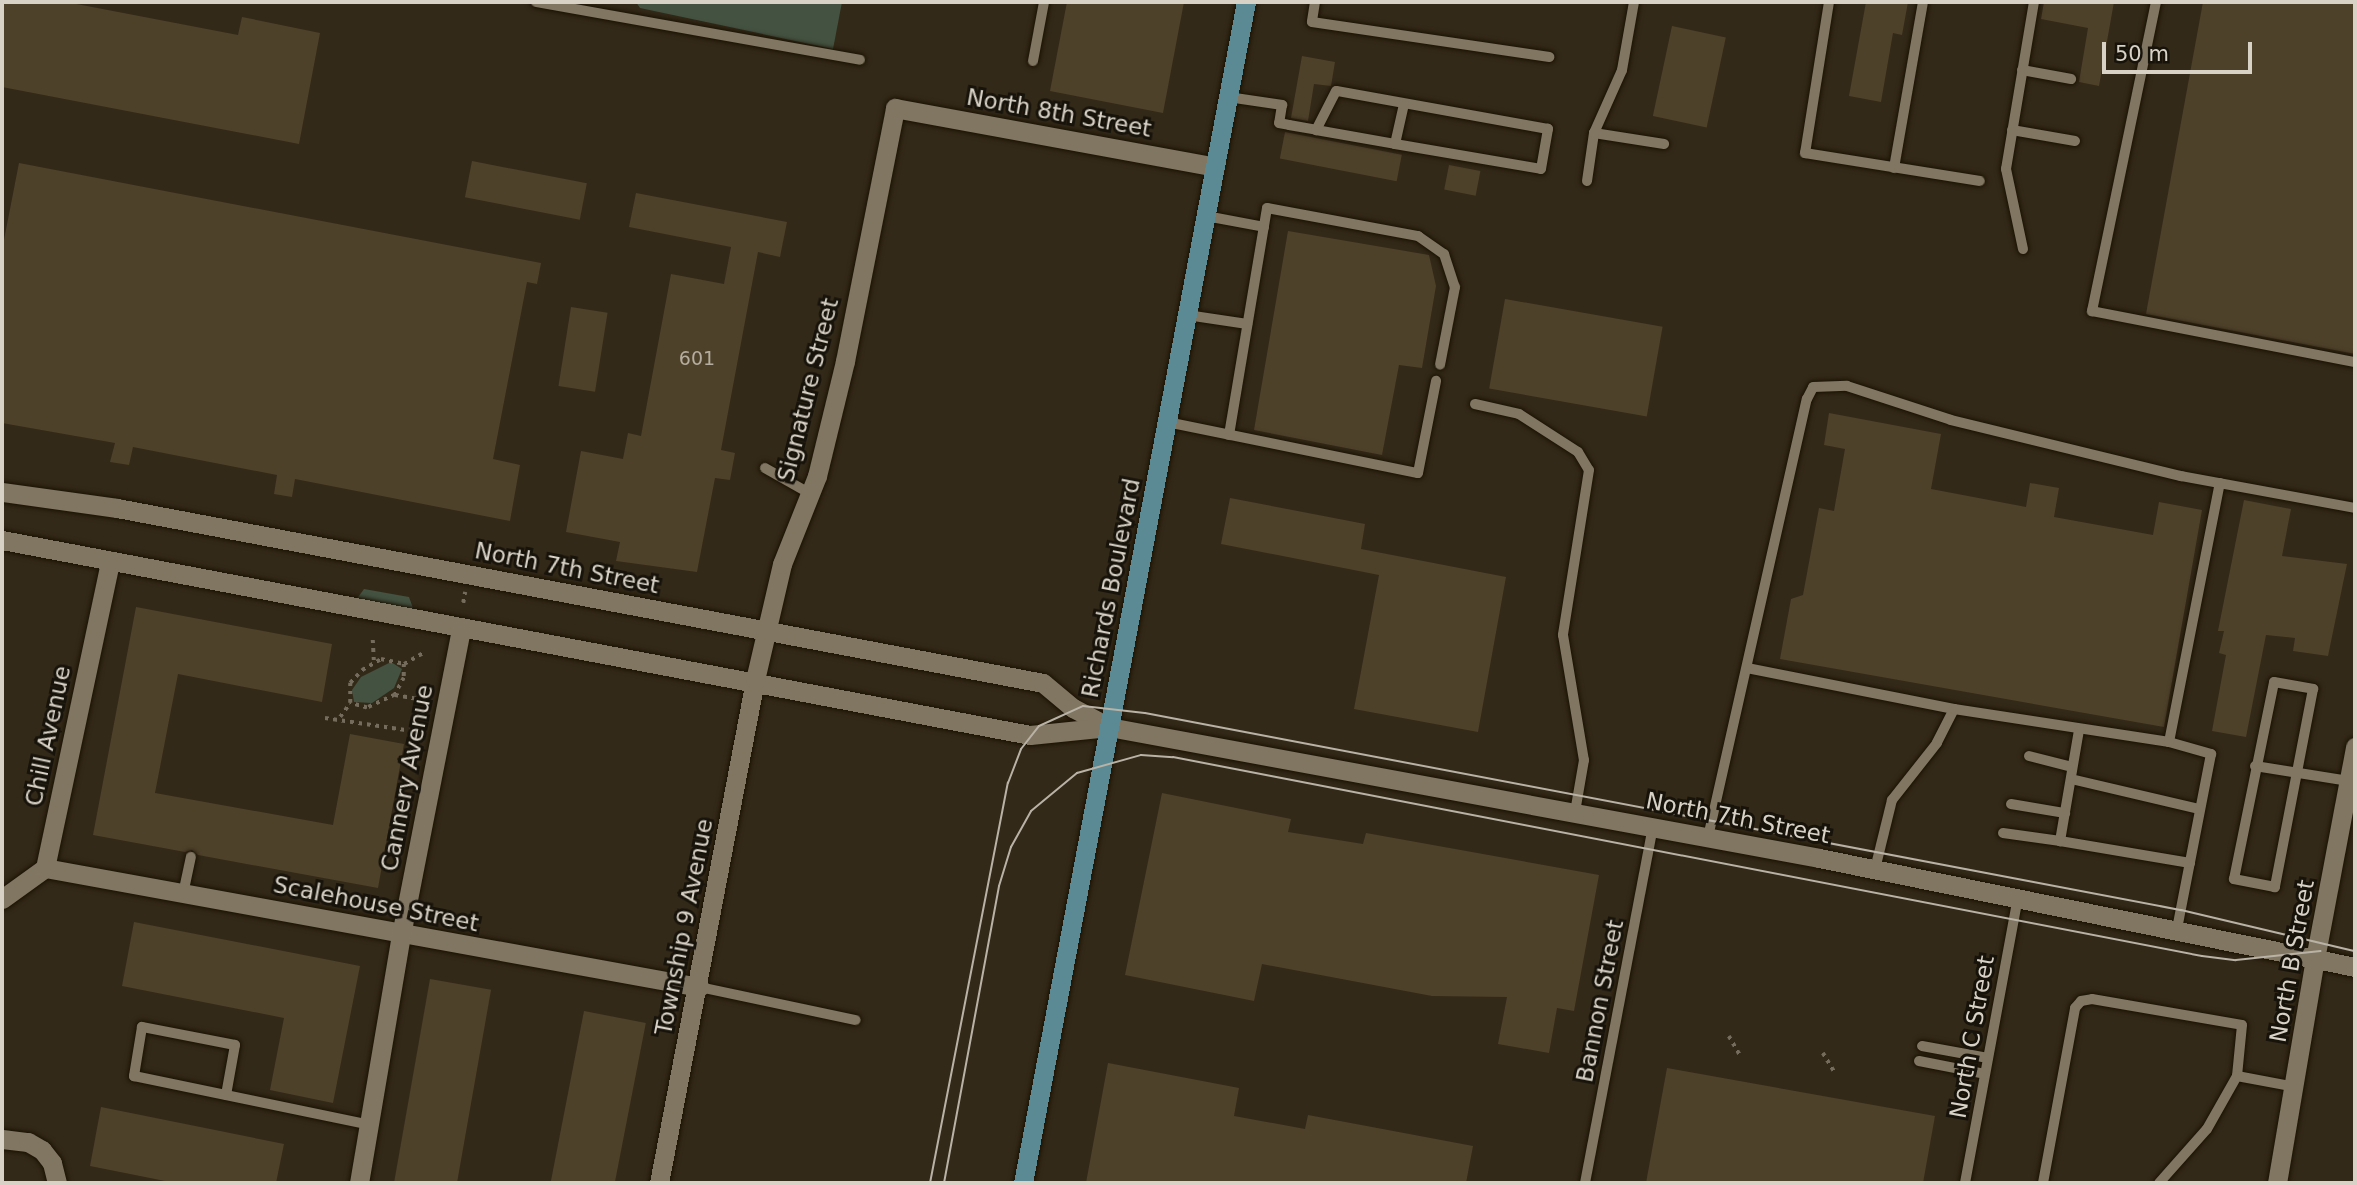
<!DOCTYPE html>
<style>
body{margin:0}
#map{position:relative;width:2357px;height:1185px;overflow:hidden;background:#332918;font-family:"DejaVu Sans",sans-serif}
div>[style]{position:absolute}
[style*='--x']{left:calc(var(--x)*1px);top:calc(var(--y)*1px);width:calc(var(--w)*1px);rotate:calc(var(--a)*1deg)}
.green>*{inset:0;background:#445241}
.building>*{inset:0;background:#4e412a;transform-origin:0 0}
.path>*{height:3.5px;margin-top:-1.75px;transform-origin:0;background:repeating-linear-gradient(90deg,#756c5e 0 3.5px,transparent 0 8.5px)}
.roads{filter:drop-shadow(0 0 2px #1b1203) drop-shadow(0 0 2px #1b1203)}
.service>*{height:10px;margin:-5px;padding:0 5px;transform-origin:5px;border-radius:5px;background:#817662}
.minor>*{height:19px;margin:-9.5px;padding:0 9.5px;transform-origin:9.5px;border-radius:9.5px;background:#817662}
.tertiary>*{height:19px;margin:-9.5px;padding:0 9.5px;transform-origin:9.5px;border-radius:9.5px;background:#817662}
.secondary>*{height:19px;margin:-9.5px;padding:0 9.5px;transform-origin:9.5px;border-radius:9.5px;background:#817662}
.primary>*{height:19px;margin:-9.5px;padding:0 9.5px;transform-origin:9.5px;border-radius:9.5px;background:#5b8a94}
.tram>*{height:2px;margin:-1px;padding:0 1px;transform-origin:1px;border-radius:1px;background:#b9b2a6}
span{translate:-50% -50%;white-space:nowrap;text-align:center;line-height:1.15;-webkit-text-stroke:6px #17130b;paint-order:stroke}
.number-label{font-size:19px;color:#b5ad9f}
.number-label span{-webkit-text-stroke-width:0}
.street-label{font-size:23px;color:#d7d1c6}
.frame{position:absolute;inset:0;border:4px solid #d7d1c6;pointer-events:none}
.scale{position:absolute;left:2102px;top:42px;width:150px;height:32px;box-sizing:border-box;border:4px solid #d7d1c6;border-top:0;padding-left:9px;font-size:21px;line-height:24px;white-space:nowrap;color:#d7d1c6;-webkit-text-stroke:5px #17130b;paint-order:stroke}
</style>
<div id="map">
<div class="green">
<div style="clip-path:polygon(636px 2px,842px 2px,833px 49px,640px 8px)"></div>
<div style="clip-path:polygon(364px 589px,409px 597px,414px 611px,356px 600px)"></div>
<div style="clip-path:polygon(391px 662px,402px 669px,394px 688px,372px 703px,354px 702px,352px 690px,361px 677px)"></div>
</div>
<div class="building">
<div style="clip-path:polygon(2px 2px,66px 2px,238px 35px,242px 17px,320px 33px,299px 144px,2px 87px)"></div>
<div style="clip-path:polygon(1067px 2px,1184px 2px,1163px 113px,1050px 91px)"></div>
<div style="clip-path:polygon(1866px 2px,1908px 2px,1902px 35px,1893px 33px,1881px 102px,1849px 96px)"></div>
<div style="clip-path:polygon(2044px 2px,2114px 2px,2099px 86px,2079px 82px,2088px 28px,2041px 19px)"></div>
<div style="clip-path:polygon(2203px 2px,2355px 2px,2355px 354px,2146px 314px)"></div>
<div style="left:1672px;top:26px;width:55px;height:92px;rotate:12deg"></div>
<div style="clip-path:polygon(1302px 56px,1335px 62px,1331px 86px,1314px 84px,1308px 121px,1291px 118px)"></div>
<div style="left:1285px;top:132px;width:119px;height:27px;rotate:11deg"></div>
<div style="left:472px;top:161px;width:117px;height:37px;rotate:11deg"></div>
<div style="clip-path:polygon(19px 163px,541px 263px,537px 284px,527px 282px,493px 459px,520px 465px,510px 521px,295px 479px,292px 497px,274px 494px,277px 475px,133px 447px,129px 465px,110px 462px,115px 443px,2px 423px,2px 250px)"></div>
<div style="left:1449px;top:165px;width:32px;height:25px;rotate:11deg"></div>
<div style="clip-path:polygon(636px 193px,787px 222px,780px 257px,758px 252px,721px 450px,735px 453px,730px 480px,715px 478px,697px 572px,616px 561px,620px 542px,566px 532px,581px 451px,623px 459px,628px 433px,641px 436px,671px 274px,724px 284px,731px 247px,629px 227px)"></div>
<div style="clip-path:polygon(1288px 231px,1429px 255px,1436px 286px,1422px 368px,1399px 365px,1382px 455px,1254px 430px)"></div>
<div style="left:1505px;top:299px;width:160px;height:91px;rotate:10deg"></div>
<div style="left:571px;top:307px;width:37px;height:80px;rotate:9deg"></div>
<div style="clip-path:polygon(1829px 413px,1941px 434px,1931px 489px,2026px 507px,2030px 483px,2059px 488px,2054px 517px,2153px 535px,2159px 502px,2202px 510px,2164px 727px,1780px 659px,1791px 599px,1803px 595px,1819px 508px,1834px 511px,1845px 449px,1824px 445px)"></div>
<div style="clip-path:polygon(1230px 498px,1365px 524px,1361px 549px,1506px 577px,1478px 732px,1354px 709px,1379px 575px,1221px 544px)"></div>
<div style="clip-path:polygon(2244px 500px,2291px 509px,2282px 556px,2347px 564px,2328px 656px,2293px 651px,2295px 638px,2266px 635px,2246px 737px,2212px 731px,2226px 655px,2219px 653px,2224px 631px,2218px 631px)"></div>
<div style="clip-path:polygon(136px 607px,332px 644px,322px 702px,178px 674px,155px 793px,333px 825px,350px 734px,404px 744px,378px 888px,198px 855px,192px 850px,185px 852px,93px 835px)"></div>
<div style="clip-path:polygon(1162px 793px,1291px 819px,1288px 832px,1363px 844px,1366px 833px,1599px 875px,1574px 1011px,1557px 1008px,1549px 1053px,1498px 1044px,1507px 997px,1432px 996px,1262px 964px,1254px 1001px,1125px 975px)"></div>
<div style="clip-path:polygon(134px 922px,360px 966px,333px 1103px,270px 1090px,284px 1018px,122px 986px)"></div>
<div style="left:430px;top:979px;width:62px;height:207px;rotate:10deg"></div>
<div style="left:584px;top:1011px;width:63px;height:175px;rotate:11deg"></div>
<div style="clip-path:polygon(1108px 1063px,1239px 1088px,1234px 1116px,1305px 1129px,1308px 1115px,1473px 1146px,1466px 1183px,1086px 1183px)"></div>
<div style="clip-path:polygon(1667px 1068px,1935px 1116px,1923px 1183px,1646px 1183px)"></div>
<div style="clip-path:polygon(101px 1107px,284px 1144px,276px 1183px,175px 1183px,90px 1166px)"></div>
</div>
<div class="path">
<div style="--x:463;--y:603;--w:11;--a:-80"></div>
<div style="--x:373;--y:640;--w:22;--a:87"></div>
<div style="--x:404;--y:664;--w:24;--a:-30"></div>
<div style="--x:395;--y:695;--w:22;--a:10"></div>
<div style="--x:340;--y:717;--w:17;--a:-54"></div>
<div style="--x:350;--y:703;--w:20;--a:-90"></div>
<div style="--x:350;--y:683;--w:18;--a:-47"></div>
<div style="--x:362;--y:670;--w:22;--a:-30"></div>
<div style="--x:381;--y:659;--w:24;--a:12"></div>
<div style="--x:404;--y:664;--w:14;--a:90"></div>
<div style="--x:404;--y:678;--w:19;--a:118"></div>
<div style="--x:395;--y:695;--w:31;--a:155"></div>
<div style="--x:367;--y:708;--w:18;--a:-164"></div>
<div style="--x:325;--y:718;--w:88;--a:8.5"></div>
<div style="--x:1729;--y:1036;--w:22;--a:60"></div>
<div style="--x:1823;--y:1053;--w:23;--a:59"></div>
</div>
<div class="roads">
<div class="service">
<div style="--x:536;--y:2;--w:329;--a:10.1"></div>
<div style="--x:1315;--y:2;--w:20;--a:99"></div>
<div style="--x:1312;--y:22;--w:240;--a:8.4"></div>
<div style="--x:1829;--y:2;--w:153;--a:99"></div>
<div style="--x:1805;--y:153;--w:177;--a:9.1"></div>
<div style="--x:2156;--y:2;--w:316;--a:101.7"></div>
<div style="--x:2092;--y:311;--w:268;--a:11"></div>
<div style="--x:1033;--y:61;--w:60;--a:-79.4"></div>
<div style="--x:2022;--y:70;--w:50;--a:10.4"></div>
<div style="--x:1228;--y:97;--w:55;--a:8.4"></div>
<div style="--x:1282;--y:105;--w:18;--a:99"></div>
<div style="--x:1279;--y:123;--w:10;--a:11"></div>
<div style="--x:1289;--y:125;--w:27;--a:10"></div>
<div style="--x:1316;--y:130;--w:80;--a:10"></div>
<div style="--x:1395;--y:144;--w:148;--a:9.7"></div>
<div style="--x:1541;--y:169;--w:41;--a:-80.1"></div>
<div style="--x:1548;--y:129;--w:215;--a:-169.8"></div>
<div style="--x:1336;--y:91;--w:44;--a:117.1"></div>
<div style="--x:2012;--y:130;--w:64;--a:9.9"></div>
<div style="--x:1594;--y:133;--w:71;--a:8.9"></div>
<div style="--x:1395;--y:144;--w:41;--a:-77.3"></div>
<div style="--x:1894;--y:168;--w:169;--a:-80.1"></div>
<div style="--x:1587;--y:181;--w:49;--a:-81.7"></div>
<div style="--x:1594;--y:133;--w:69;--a:-66"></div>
<div style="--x:1622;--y:70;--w:69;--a:-80"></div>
<div style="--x:1206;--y:216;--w:59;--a:10.7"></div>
<div style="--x:2023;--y:249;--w:82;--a:-102"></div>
<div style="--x:2006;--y:169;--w:169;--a:-80.5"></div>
<div style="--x:1187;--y:315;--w:61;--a:8.5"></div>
<div style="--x:1475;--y:404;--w:45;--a:12.8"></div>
<div style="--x:1519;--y:414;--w:70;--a:32.8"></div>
<div style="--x:1578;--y:452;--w:21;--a:59"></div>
<div style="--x:1589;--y:470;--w:167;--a:99"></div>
<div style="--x:1563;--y:635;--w:127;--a:80.5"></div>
<div style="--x:1584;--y:760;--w:53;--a:99.8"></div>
<div style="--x:1167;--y:422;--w:256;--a:11.5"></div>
<div style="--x:1418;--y:473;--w:94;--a:-78.9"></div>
<div style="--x:1229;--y:435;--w:230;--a:-80.5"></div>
<div style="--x:1267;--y:208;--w:154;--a:10.5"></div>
<div style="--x:1418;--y:236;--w:32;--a:35"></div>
<div style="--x:1444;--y:254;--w:35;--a:72"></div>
<div style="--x:1455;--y:287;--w:79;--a:100.9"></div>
<div style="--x:765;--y:468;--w:51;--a:29.6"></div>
<div style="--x:1747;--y:668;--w:211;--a:11.2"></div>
<div style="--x:1954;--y:709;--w:38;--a:117"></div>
<div style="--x:1937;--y:743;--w:73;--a:128.3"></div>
<div style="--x:1892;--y:800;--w:71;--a:103.8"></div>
<div style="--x:2274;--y:682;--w:40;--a:10"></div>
<div style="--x:2313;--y:689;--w:202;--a:100.9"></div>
<div style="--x:2275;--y:887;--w:42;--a:-169"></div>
<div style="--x:2234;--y:879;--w:201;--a:-78.5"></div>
<div style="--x:1954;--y:709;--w:218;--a:8.7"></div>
<div style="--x:2169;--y:742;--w:44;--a:15.9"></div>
<div style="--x:2211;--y:754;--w:178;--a:101"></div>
<div style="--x:2079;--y:730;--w:113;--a:99.7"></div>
<div style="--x:2060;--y:841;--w:132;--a:9.6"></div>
<div style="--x:2169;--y:742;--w:264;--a:-78.9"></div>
<div style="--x:2029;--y:756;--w:44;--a:14.3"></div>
<div style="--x:2255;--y:766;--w:95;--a:9.1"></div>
<div style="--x:2071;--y:779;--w:131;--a:13.2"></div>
<div style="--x:2011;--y:804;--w:55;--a:9.5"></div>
<div style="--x:2003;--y:833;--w:58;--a:8"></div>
<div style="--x:1708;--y:837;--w:449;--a:-77.3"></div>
<div style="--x:1807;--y:399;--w:13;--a:-63"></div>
<div style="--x:1813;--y:387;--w:34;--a:-2"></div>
<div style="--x:1847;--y:386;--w:109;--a:18.1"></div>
<div style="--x:1951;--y:420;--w:237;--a:13.7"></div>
<div style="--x:2181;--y:476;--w:177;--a:10.4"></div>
<div style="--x:183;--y:894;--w:38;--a:-78"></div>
<div style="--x:699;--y:987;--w:160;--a:11.9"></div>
<div style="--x:1922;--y:1046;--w:67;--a:10.3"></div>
<div style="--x:1919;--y:1061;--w:67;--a:11.1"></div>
<div style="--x:226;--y:1095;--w:51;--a:-79.8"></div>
<div style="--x:235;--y:1045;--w:95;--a:-169"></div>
<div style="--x:142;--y:1027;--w:50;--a:99.3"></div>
<div style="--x:134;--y:1076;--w:241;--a:11.7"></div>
<div style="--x:1585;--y:1183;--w:363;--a:-79.2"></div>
<div style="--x:1965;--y:1183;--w:290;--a:-79.5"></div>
<div style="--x:2043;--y:1183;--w:178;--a:-79.6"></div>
<div style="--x:2075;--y:1008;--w:9;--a:-49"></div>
<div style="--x:2081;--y:1001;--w:11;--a:-10"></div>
<div style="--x:2092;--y:999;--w:152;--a:9.8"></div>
<div style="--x:2242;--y:1025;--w:51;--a:95.6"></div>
<div style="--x:2159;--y:1183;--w:72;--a:-48.4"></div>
<div style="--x:2207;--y:1129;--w:61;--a:-60.5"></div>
<div style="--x:2237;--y:1076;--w:59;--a:10.7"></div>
</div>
<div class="minor">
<div style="--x:2;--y:492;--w:116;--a:7.9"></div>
<div style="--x:117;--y:508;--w:942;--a:10.7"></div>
<div style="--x:1043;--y:683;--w:39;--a:40"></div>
<div style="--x:1073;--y:708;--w:41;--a:27.8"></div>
<div style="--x:2;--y:540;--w:1046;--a:10.74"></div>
<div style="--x:1030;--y:735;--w:79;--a:-5.8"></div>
<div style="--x:45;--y:868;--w:665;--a:10.31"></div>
<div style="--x:2;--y:899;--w:53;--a:-35.8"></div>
<div style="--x:45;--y:868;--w:314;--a:-78"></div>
<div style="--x:2;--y:1139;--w:26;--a:7"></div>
<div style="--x:28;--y:1142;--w:16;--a:30"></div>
<div style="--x:42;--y:1150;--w:16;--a:52"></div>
<div style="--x:52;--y:1163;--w:21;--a:76"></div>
<div style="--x:359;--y:1183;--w:252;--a:-80.4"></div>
<div style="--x:401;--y:935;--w:311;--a:-78.9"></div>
<div style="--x:659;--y:1183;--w:512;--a:-79.19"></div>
<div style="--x:755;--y:680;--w:119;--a:-76.9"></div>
<div style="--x:782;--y:564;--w:95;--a:-68.3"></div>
<div style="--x:817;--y:476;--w:118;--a:-76.3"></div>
<div style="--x:845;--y:361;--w:258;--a:-78.8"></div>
<div style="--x:895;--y:108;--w:325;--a:10.4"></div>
<div style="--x:2277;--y:1183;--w:227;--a:-80.4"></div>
</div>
<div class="tertiary">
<div style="--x:2315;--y:959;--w:216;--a:-79.3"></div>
</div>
<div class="secondary">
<div style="--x:1109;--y:727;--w:722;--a:10.45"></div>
<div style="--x:1819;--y:858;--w:547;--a:11.49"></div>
</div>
<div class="primary">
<div style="--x:1023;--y:1183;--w:1202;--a:-79.31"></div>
</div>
</div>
<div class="tram">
<div style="--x:930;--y:1183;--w:408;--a:-79"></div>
<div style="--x:1008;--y:783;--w:36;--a:-69"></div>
<div style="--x:1021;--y:749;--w:29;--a:-52"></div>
<div style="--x:1039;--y:726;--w:48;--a:-24.4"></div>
<div style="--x:1083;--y:706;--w:62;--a:6.4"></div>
<div style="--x:1145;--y:713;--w:1055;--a:10.77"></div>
<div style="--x:2181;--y:910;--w:179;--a:13.3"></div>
<div style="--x:944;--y:1183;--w:302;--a:-79.5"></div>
<div style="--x:999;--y:886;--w:41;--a:-72.9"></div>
<div style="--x:1011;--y:847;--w:41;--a:-60.9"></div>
<div style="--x:1031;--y:811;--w:60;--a:-39.6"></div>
<div style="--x:1077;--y:773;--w:66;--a:-15.7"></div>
<div style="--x:1141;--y:755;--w:32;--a:4"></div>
<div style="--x:1173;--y:757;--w:1048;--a:10.95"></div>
<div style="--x:2202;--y:956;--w:34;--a:7"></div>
<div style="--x:2236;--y:960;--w:85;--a:-6"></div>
</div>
<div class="number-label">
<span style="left:697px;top:359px">601</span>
</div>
<div class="street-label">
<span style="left:1059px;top:113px;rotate:10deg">North 8th Street</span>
<span style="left:808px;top:390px;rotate:-76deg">Signature Street</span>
<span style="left:567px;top:568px;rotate:11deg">North 7th Street</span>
<span style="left:1111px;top:588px;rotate:-79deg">Richards Boulevard</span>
<span style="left:48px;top:736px;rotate:-78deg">Chill Avenue</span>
<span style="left:407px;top:778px;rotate:-79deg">Cannery Avenue</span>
<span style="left:1738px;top:818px;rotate:11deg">North 7th Street</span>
<span style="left:376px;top:904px;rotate:11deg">Scalehouse Street</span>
<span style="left:684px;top:927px;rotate:-79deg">Township 9 Avenue</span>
<span style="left:2292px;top:961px;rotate:-80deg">North B Street</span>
<span style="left:1600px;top:1001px;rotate:-79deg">Bannon Street</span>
<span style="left:1972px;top:1037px;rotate:-80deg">North C Street</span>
</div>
<div class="frame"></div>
<div class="scale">50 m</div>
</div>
